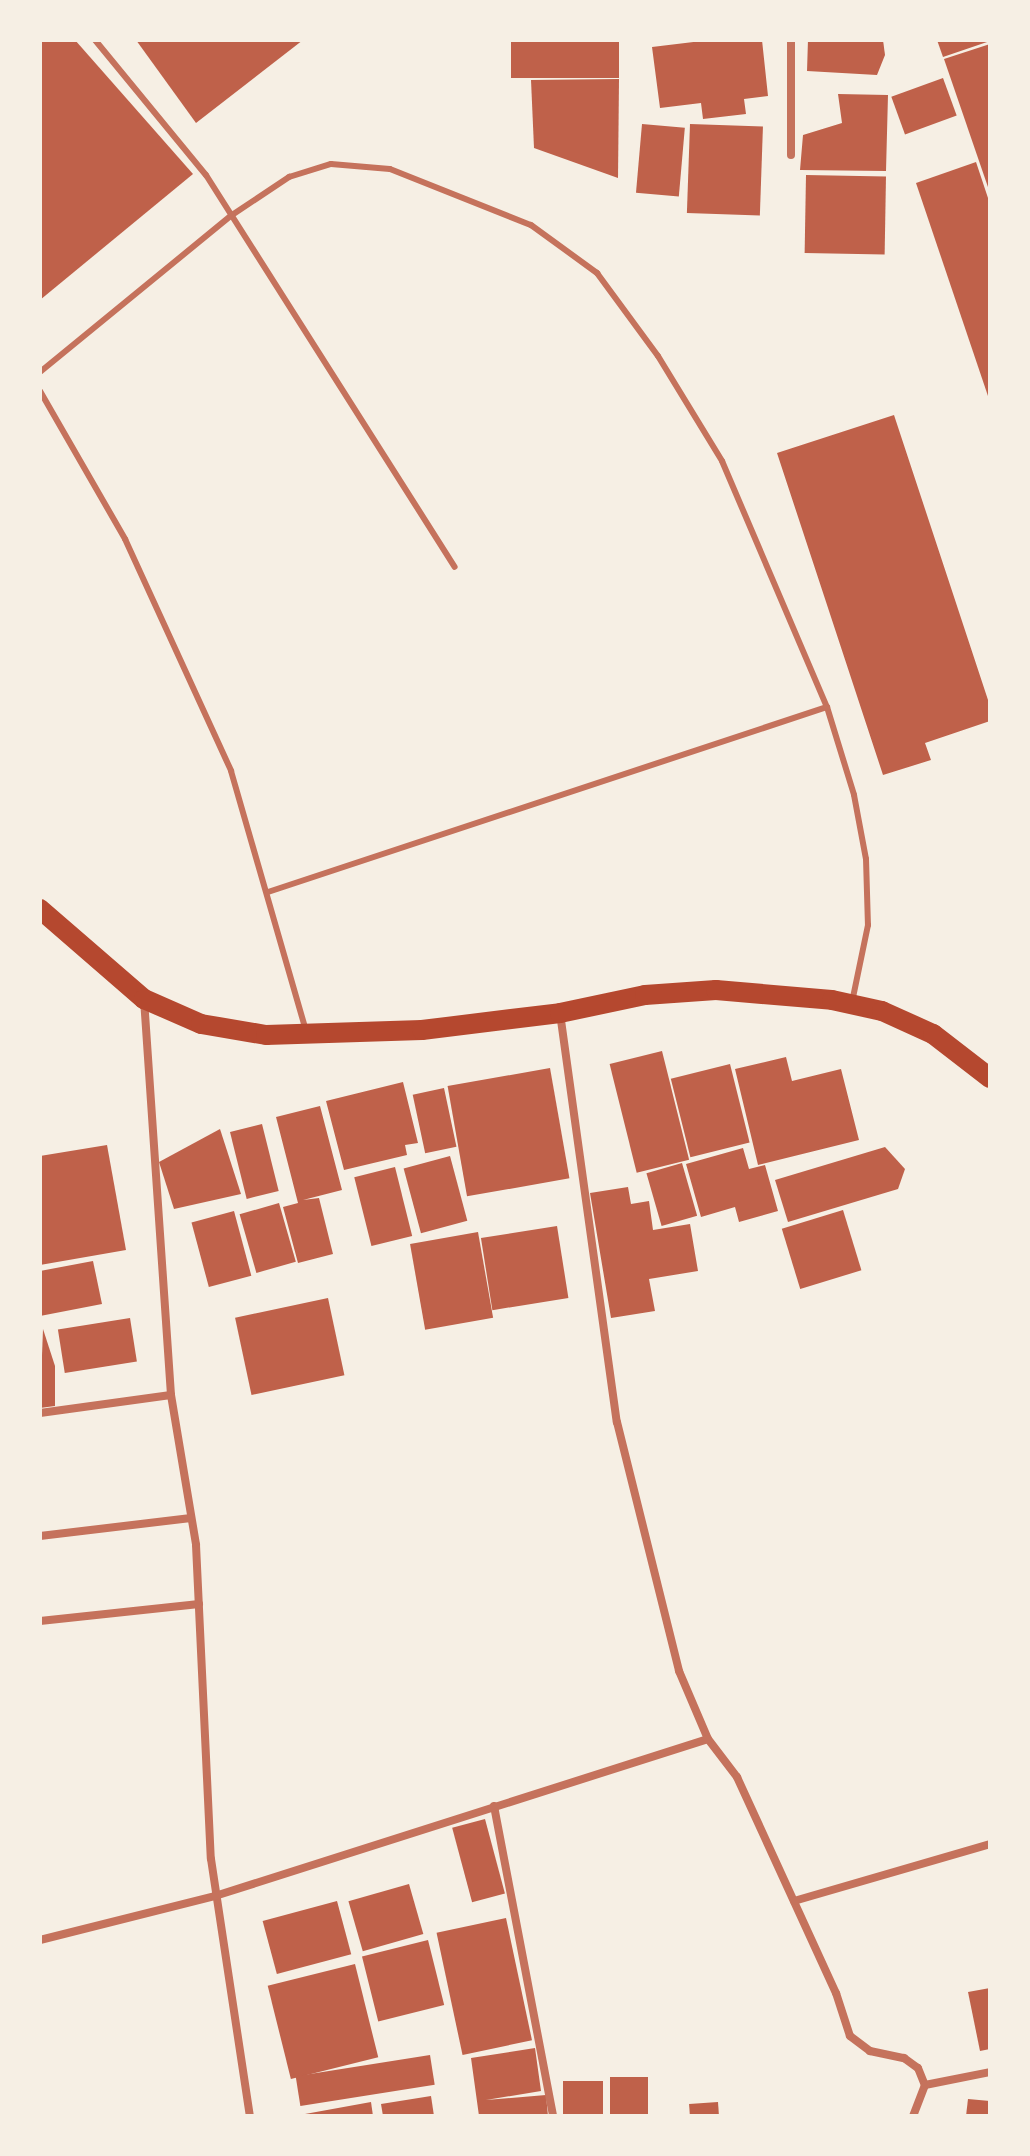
<!DOCTYPE html>
<style>
body{margin:0}
#map{position:relative;width:1030px;height:2156px;overflow:hidden;background:#f6efe4;font-family:"Varela Round",sans-serif}
div>[style]{position:absolute}
[style*='--x']{left:calc(var(--x)*1px);top:calc(var(--y)*1px);width:calc(var(--w)*1px);rotate:calc(var(--a)*1deg)}
.building>*{inset:0;background:#bf614a;transform-origin:0 0}
.service>*{height:6px;margin:-3px;padding:0 3px;transform-origin:3px;border-radius:3px;background:#c5725c}
.minor>*{height:8px;margin:-4px;padding:0 4px;transform-origin:4px;border-radius:4px;background:#c5725c}
.primary>*{height:20px;margin:-10px;padding:0 10px;transform-origin:10px;border-radius:10px;background:#b5482f}
span{translate:-50% -50%;white-space:nowrap;text-align:center;line-height:1.15;-webkit-text-stroke:6px #f6efe4;paint-order:stroke}
.frame{position:absolute;inset:0;border:42px solid #f6efe4;pointer-events:none}
</style>
<div id="map">
<div class="building">
<div style="clip-path:polygon(40px 40px,75px 40px,193px 174px,40px 300px)"></div>
<div style="clip-path:polygon(136px 40px,303px 40px,196px 123px)"></div>
<div style="left:511px;top:40px;width:108px;height:38px"></div>
<div style="clip-path:polygon(710px 40px,762px 40px,768px 96px,744px 99px,746px 114px,703px 119px,701px 103px,660px 108px,652px 47px)"></div>
<div style="clip-path:polygon(808px 40px,883px 40px,885px 55px,877px 75px,807px 71px)"></div>
<div style="clip-path:polygon(937px 40px,990px 40px,990px 41px,943px 57px)"></div>
<div style="clip-path:polygon(990px 44px,990px 193px,944px 59px)"></div>
<div style="left:943px;top:78px;width:40px;height:55px;rotate:70deg"></div>
<div style="clip-path:polygon(619px 79px,618px 178px,534px 148px,531px 80px)"></div>
<div style="clip-path:polygon(838px 94px,888px 95px,886px 171px,800px 170px,803px 135px,842px 123px)"></div>
<div style="left:642px;top:124px;width:43px;height:69px;rotate:5deg"></div>
<div style="left:690px;top:124px;width:73px;height:89px;rotate:2deg"></div>
<div style="clip-path:polygon(976px 162px,990px 204px,989px 399px,916px 183px)"></div>
<div style="left:806px;top:175px;width:80px;height:78px;rotate:1deg"></div>
<div style="clip-path:polygon(894px 415px,990px 706px,990px 721px,925px 743px,931px 760px,883px 775px,777px 453px)"></div>
<div style="left:662px;top:1051px;width:112px;height:54px;rotate:76deg"></div>
<div style="clip-path:polygon(786px 1057px,792px 1081px,841px 1069px,859px 1140px,758px 1165px,735px 1069px)"></div>
<div style="left:730px;top:1064px;width:81px;height:61px;rotate:76deg"></div>
<div style="left:550px;top:1068px;width:112px;height:104px;rotate:80deg"></div>
<div style="clip-path:polygon(403px 1082px,418px 1143px,405px 1145px,407px 1155px,344px 1170px,326px 1101px)"></div>
<div style="left:444px;top:1088px;width:60px;height:32px;rotate:78deg"></div>
<div style="clip-path:polygon(320px 1106px,342px 1190px,303px 1200px,319px 1198px,333px 1254px,298px 1263px,283px 1207px,298px 1203px,276px 1117px)"></div>
<div style="left:262px;top:1124px;width:69px;height:33px;rotate:76deg"></div>
<div style="clip-path:polygon(220px 1129px,241px 1194px,174px 1209px,159px 1162px)"></div>
<div style="clip-path:polygon(107px 1145px,126px 1250px,40px 1265px,40px 1156px)"></div>
<div style="clip-path:polygon(885px 1147px,905px 1169px,898px 1189px,788px 1222px,775px 1180px)"></div>
<div style="clip-path:polygon(743px 1148px,749px 1169px,765px 1165px,778px 1211px,739px 1222px,735px 1207px,701px 1217px,686px 1164px)"></div>
<div style="left:450px;top:1156px;width:67px;height:48px;rotate:75deg"></div>
<div style="left:682px;top:1163px;width:55px;height:37px;rotate:74deg"></div>
<div style="left:395px;top:1167px;width:71px;height:42px;rotate:76deg"></div>
<div style="clip-path:polygon(628px 1187px,631px 1204px,649px 1201px,653px 1230px,690px 1224px,698px 1271px,649px 1279px,655px 1311px,611px 1318px,590px 1193px)"></div>
<div style="left:279px;top:1203px;width:61px;height:41px;rotate:74deg"></div>
<div style="left:843px;top:1210px;width:63px;height:64px;rotate:73deg"></div>
<div style="left:234px;top:1211px;width:67px;height:44px;rotate:75deg"></div>
<div style="left:557px;top:1226px;width:73px;height:77px;rotate:81deg"></div>
<div style="left:478px;top:1232px;width:87px;height:69px;rotate:80deg"></div>
<div style="clip-path:polygon(93px 1261px,102px 1304px,40px 1316px,40px 1271px)"></div>
<div style="left:328px;top:1298px;width:79px;height:95px;rotate:78deg"></div>
<div style="left:130px;top:1318px;width:44px;height:73px;rotate:81deg"></div>
<div style="clip-path:polygon(43px 1329px,55px 1366px,55px 1406px,40px 1408px)"></div>
<div style="left:485px;top:1819px;width:77px;height:34px;rotate:75deg"></div>
<div style="left:409px;top:1884px;width:52px;height:63px;rotate:74deg"></div>
<div style="left:337px;top:1901px;width:55px;height:77px;rotate:75deg"></div>
<div style="left:506px;top:1918px;width:125px;height:71px;rotate:78deg"></div>
<div style="left:428px;top:1940px;width:67px;height:68px;rotate:76deg"></div>
<div style="left:355px;top:1964px;width:96px;height:90px;rotate:76deg"></div>
<div style="clip-path:polygon(990px 1988px,990px 2049px,980px 2051px,968px 1992px)"></div>
<div style="clip-path:polygon(535px 2048px,541px 2091px,486px 2100px,546px 2095px,548px 2116px,479px 2116px,471px 2058px)"></div>
<div style="left:430px;top:2055px;width:30px;height:136px;rotate:81deg"></div>
<div style="left:648px;top:2077px;width:39px;height:38px;rotate:90deg"></div>
<div style="left:563px;top:2081px;width:40px;height:35px"></div>
<div style="clip-path:polygon(431px 2096px,434px 2116px,383px 2116px,381px 2104px)"></div>
<div style="clip-path:polygon(968px 2099px,990px 2101px,990px 2116px,966px 2116px)"></div>
<div style="clip-path:polygon(371px 2102px,373px 2116px,305px 2116px,305px 2114px)"></div>
<div style="left:718px;top:2102px;width:14px;height:29px;rotate:86deg"></div>
</div>
<div class="service">
<div style="--x:95;--y:40;--w:175;--a:50.6"></div>
<div style="--x:206;--y:175;--w:464;--a:57.6"></div>
<div style="--x:40;--y:372;--w:248;--a:-39.3"></div>
<div style="--x:232;--y:215;--w:69;--a:-33.7"></div>
<div style="--x:289;--y:177;--w:44;--a:-17.2"></div>
<div style="--x:331;--y:164;--w:59;--a:4.8"></div>
<div style="--x:390;--y:169;--w:152;--a:21.7"></div>
<div style="--x:531;--y:225;--w:82;--a:36"></div>
<div style="--x:597;--y:273;--w:103;--a:53.7"></div>
<div style="--x:658;--y:356;--w:123;--a:58.6"></div>
<div style="--x:722;--y:461;--w:267;--a:66.9"></div>
<div style="--x:827;--y:707;--w:92;--a:72.9"></div>
<div style="--x:854;--y:795;--w:65;--a:79.4"></div>
<div style="--x:866;--y:859;--w:66;--a:88.3"></div>
<div style="--x:868;--y:925;--w:79;--a:101.7"></div>
<div style="--x:40;--y:391;--w:171;--a:60.1"></div>
<div style="--x:125;--y:539;--w:255;--a:65.4"></div>
<div style="--x:231;--y:771;--w:270;--a:73.9"></div>
<div style="--x:268;--y:892;--w:589;--a:-18.31"></div>
</div>
<div class="minor">
<div style="--x:791;--y:40;--w:115;--a:90"></div>
<div style="--x:144;--y:999;--w:397;--a:86.1"></div>
<div style="--x:171;--y:1395;--w:152;--a:80.5"></div>
<div style="--x:196;--y:1545;--w:314;--a:87.3"></div>
<div style="--x:211;--y:1859;--w:260;--a:81.4"></div>
<div style="--x:560;--y:1013;--w:413;--a:82.1"></div>
<div style="--x:617;--y:1422;--w:257;--a:76"></div>
<div style="--x:679;--y:1671;--w:74;--a:66.9"></div>
<div style="--x:708;--y:1739;--w:48;--a:52.7"></div>
<div style="--x:737;--y:1777;--w:238;--a:65.4"></div>
<div style="--x:836;--y:1993;--w:45;--a:72"></div>
<div style="--x:850;--y:2036;--w:25;--a:37"></div>
<div style="--x:870;--y:2051;--w:35;--a:12"></div>
<div style="--x:904;--y:2058;--w:17;--a:36"></div>
<div style="--x:918;--y:2068;--w:18;--a:68"></div>
<div style="--x:925;--y:2085;--w:33;--a:111"></div>
<div style="--x:40;--y:1413;--w:132;--a:-7.8"></div>
<div style="--x:40;--y:1536;--w:152;--a:-6.8"></div>
<div style="--x:40;--y:1621;--w:160;--a:-6.1"></div>
<div style="--x:494;--y:1806;--w:316;--a:79.2"></div>
<div style="--x:794;--y:1901;--w:204;--a:-16.2"></div>
<div style="--x:40;--y:1940;--w:180;--a:-14.1"></div>
<div style="--x:215;--y:1896;--w:517;--a:-17.66"></div>
<div style="--x:925;--y:2085;--w:66;--a:-11.3"></div>
</div>
<div class="primary">
<div style="--x:40;--y:909;--w:138;--a:40.9"></div>
<div style="--x:144;--y:999;--w:62;--a:23.7"></div>
<div style="--x:201;--y:1024;--w:66;--a:9.6"></div>
<div style="--x:266;--y:1035;--w:156;--a:-1.8"></div>
<div style="--x:422;--y:1030;--w:139;--a:-7"></div>
<div style="--x:560;--y:1013;--w:87;--a:-12"></div>
<div style="--x:645;--y:995;--w:71;--a:-4"></div>
<div style="--x:716;--y:990;--w:116;--a:4.9"></div>
<div style="--x:832;--y:1000;--w:51;--a:12.4"></div>
<div style="--x:882;--y:1011;--w:56;--a:24.3"></div>
<div style="--x:933;--y:1034;--w:72;--a:37.7"></div>
</div>
<div class="frame"></div>
</div>
